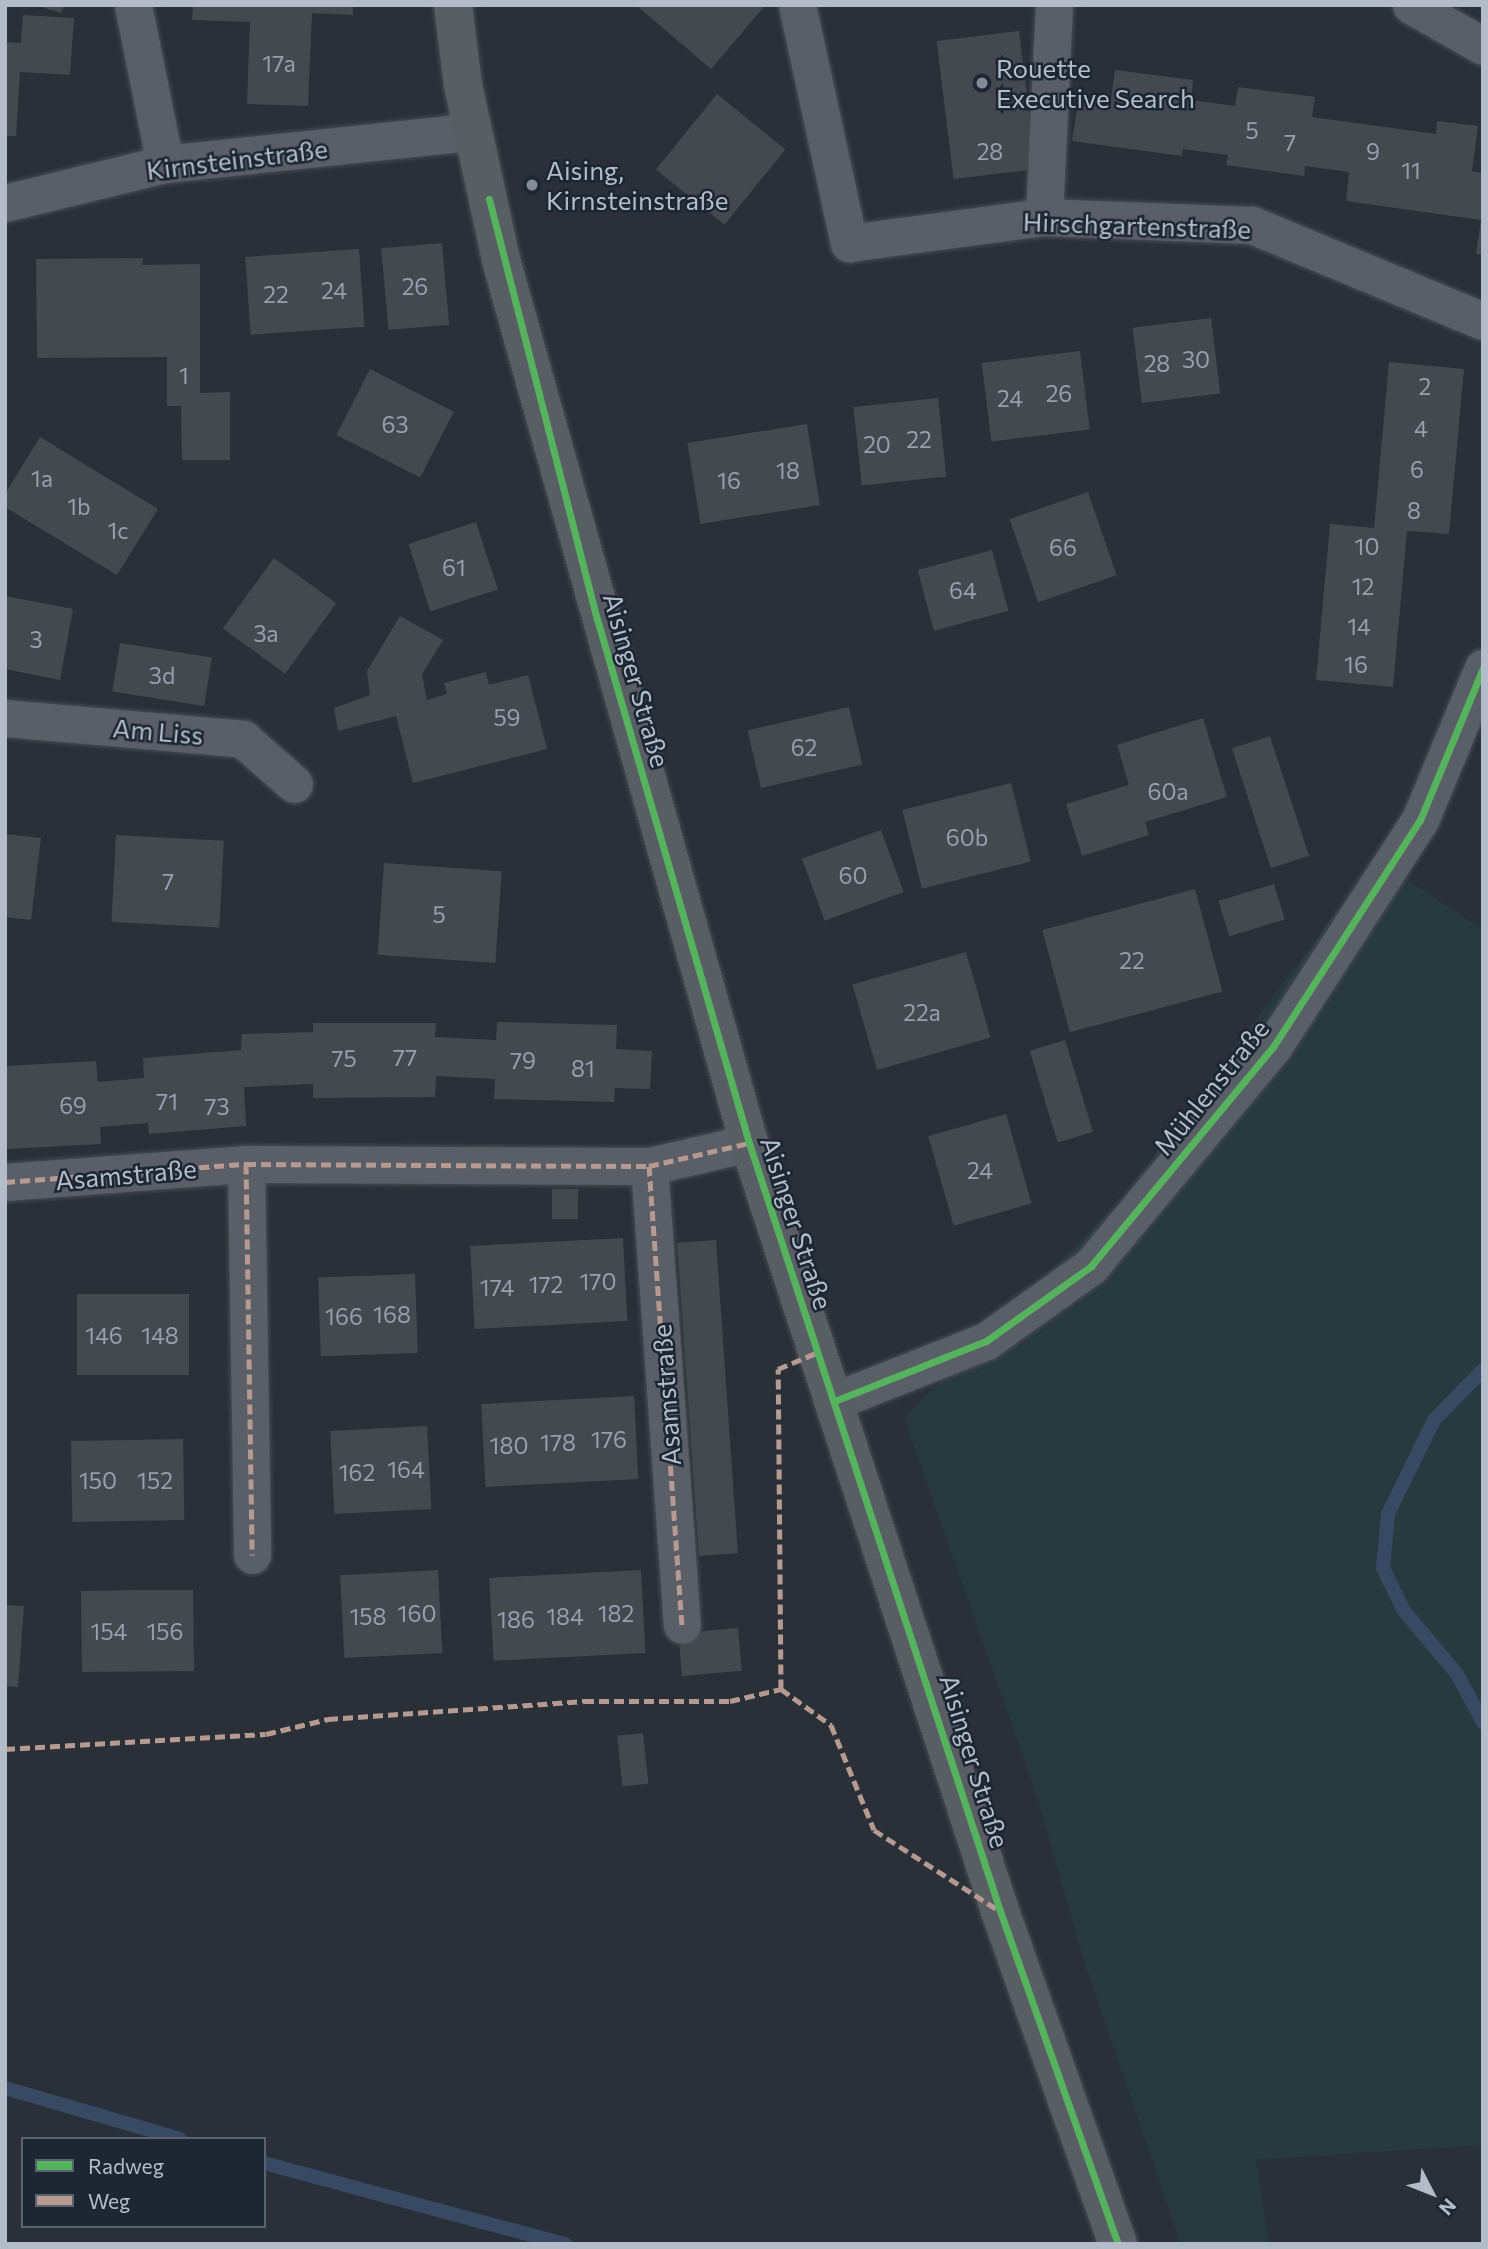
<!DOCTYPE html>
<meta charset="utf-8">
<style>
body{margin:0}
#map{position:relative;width:1488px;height:2249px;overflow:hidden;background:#2a3038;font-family:Commissioner,sans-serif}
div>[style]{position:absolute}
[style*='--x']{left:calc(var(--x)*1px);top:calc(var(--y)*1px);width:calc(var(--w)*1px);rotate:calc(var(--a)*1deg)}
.green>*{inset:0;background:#273a3e}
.stream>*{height:14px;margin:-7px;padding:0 7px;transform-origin:7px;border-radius:7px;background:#384963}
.building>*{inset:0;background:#444950;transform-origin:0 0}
.roads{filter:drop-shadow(0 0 2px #484c53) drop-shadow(0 0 2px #484c53)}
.street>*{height:37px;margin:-18.5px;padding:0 18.5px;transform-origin:18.5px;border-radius:18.5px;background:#5a5e66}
.secondary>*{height:38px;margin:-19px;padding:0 19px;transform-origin:19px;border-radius:19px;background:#595d64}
.quiet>*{height:5px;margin-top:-2.5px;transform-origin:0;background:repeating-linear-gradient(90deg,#b69a8f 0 10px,transparent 0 15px)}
.cycleway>*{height:7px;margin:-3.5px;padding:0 3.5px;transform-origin:3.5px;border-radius:3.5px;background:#56b35d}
.dots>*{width:19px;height:19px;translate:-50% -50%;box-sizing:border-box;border:4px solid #1d2633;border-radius:50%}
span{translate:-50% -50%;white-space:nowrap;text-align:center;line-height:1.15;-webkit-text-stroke:5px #1d2633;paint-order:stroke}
.number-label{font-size:23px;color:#989fab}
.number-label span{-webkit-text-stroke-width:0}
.poi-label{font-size:26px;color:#b4bcc9}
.left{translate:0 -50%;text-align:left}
.street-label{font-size:26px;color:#b4bcc9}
.frame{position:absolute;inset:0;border:7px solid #b4bcc9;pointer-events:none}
.legend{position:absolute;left:21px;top:2137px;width:245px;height:91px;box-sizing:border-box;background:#1d2633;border:2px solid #59626f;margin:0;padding:9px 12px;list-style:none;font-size:21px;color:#b4bcc9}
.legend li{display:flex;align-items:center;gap:14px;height:35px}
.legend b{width:35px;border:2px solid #59626f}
.north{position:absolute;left:1397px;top:2158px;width:70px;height:70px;-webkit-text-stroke:5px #1d2633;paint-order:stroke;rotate:132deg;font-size:19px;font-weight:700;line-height:28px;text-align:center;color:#b4bcc9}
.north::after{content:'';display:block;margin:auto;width:24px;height:32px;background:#b4bcc9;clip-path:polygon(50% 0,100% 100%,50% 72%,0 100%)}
</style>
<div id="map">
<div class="green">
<div style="clip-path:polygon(1376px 859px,1483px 930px,1483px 2145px,1256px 2160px,1269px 2244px,1181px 2244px,1084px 1961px,1035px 1790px,904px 1418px,1120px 1201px)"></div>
</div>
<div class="stream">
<div style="--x:1483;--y:1370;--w:70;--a:134.4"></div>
<div style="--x:1434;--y:1420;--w:105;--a:116.1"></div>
<div style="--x:1388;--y:1514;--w:54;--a:95.3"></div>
<div style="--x:1383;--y:1568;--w:48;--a:64"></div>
<div style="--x:1404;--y:1611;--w:82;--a:49.9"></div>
<div style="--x:1457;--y:1674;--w:55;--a:61.6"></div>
<div style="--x:5;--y:2088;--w:182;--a:16.2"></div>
<div style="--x:264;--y:2163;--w:312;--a:15.1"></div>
</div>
<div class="building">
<div style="clip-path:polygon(35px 5px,64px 5px,61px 13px)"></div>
<div style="clip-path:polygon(193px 5px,353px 5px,353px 15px,312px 13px,308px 106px,247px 104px,250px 22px,192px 20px)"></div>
<div style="clip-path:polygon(636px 5px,759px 5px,763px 8px,711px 69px)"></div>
<div style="clip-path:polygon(23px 15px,74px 18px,70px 75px,20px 72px,16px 136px,5px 136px,5px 42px,21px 43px)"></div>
<div style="left:1019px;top:31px;width:139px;height:83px;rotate:83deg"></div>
<div style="clip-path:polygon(1115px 70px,1193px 80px,1191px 100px,1235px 106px,1238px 87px,1315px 97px,1312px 117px,1436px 134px,1437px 121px,1478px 126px,1472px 171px,1483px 173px,1483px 255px,1476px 254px,1481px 220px,1346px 201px,1349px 172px,1305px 166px,1304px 176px,1226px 165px,1228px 155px,1183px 149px,1182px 156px,1072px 141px,1078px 102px,1110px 107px)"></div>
<div style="left:717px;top:94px;width:88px;height:97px;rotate:39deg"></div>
<div style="left:442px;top:243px;width:82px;height:61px;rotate:85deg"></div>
<div style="left:359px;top:249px;width:78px;height:114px;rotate:86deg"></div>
<div style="clip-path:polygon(143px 258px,142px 265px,200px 264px,200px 393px,230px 392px,230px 460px,182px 460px,181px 406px,167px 406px,167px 357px,37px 358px,36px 259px)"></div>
<div style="left:1211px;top:318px;width:76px;height:79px;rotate:83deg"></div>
<div style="left:1080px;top:351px;width:79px;height:99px;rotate:83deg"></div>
<div style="clip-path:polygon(1389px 362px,1464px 369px,1449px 534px,1407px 531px,1393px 687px,1316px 680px,1330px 524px,1374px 528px)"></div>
<div style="left:370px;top:369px;width:94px;height:74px;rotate:27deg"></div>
<div style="left:938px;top:398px;width:79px;height:85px;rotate:84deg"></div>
<div style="left:807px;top:424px;width:82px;height:121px;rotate:81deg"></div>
<div style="clip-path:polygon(40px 437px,158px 509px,117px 575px,5px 507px,5px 494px)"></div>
<div style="left:1088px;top:492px;width:88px;height:83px;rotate:71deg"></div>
<div style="left:476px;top:522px;width:71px;height:71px;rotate:72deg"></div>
<div style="left:992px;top:550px;width:63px;height:77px;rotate:75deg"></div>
<div style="left:274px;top:558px;width:77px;height:87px;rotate:36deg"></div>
<div style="clip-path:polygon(5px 596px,73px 609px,60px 680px,5px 669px)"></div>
<div style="clip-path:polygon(400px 616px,443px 640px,422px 674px,427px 700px,447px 694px,444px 683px,486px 672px,489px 685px,528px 675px,547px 749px,413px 783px,396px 716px,338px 731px,334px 708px,370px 695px,367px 671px)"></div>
<div style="left:120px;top:643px;width:93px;height:49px;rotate:9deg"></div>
<div style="left:849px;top:707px;width:59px;height:104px;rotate:77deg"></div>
<div style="clip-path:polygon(1203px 718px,1227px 797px,1145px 822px,1149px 835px,1082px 856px,1066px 804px,1129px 785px,1117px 745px)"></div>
<div style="left:1270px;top:736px;width:126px;height:40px;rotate:72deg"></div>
<div style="left:1011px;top:783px;width:81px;height:112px;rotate:76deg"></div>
<div style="left:881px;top:830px;width:66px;height:84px;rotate:70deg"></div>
<div style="clip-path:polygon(5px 834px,41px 838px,31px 920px,5px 917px)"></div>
<div style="left:116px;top:835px;width:108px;height:87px;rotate:3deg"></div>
<div style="left:384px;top:863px;width:118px;height:92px;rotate:4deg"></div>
<div style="left:1274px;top:884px;width:37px;height:58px;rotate:73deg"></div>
<div style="left:1195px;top:889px;width:106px;height:158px;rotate:75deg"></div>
<div style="left:966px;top:952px;width:89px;height:118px;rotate:74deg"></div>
<div style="clip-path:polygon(497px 1022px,617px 1025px,616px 1049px,652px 1051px,650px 1089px,615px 1088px,614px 1102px,494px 1099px,495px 1079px,436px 1076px,435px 1097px,313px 1098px,313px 1084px,244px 1087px,246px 1126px,149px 1134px,148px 1123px,100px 1127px,101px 1144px,7px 1149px,5px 1066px,96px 1061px,98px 1082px,144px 1078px,143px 1058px,241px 1050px,242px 1034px,313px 1032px,313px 1023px,436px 1023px,435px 1037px,496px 1040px)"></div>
<div style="left:1065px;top:1040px;width:96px;height:37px;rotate:73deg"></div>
<div style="left:1006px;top:1114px;width:93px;height:81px;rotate:74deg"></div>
<div style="left:578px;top:1189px;width:30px;height:26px;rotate:90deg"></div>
<div style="left:623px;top:1238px;width:83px;height:153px;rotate:87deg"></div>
<div style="left:716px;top:1240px;width:314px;height:39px;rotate:86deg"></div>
<div style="left:415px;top:1274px;width:79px;height:97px;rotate:88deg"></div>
<div style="left:189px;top:1294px;width:81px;height:112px;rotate:90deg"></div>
<div style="left:634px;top:1396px;width:83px;height:153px;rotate:87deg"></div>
<div style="left:427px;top:1426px;width:83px;height:97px;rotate:87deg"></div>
<div style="left:183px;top:1439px;width:81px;height:112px;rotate:89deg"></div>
<div style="left:438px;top:1570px;width:83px;height:98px;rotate:87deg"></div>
<div style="left:641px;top:1570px;width:83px;height:152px;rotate:87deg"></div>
<div style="clip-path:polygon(136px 1590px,193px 1590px,194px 1671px,82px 1672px,81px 1591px)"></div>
<div style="clip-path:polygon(5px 1605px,24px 1606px,18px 1687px,5px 1686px)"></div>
<div style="left:738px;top:1628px;width:43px;height:60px;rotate:85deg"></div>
<div style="left:643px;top:1733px;width:51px;height:26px;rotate:84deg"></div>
</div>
<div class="roads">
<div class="street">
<div style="--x:133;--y:5;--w:162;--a:78.6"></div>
<div style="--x:797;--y:5;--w:244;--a:77.7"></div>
<div style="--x:849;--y:243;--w:197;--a:-7.6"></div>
<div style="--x:1044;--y:217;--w:208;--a:2.2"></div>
<div style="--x:1252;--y:225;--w:250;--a:22.6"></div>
<div style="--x:1411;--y:5;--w:83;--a:29.7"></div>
<div style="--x:5;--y:203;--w:165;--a:-13.7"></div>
<div style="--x:165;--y:164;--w:309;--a:-6"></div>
<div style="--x:1044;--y:217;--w:212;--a:-87.3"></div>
<div style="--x:5;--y:718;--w:239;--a:5"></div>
<div style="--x:243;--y:739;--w:68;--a:41.4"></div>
<div style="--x:246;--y:1164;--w:391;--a:89.1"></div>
<div style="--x:649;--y:1166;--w:460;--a:85.9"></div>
<div style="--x:5;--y:1182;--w:242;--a:-4.3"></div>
<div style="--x:246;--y:1164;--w:403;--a:0.3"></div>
<div style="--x:649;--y:1166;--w:103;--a:-13"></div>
<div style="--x:837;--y:1400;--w:160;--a:-21.6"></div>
<div style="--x:986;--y:1341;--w:129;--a:-35.5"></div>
<div style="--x:1091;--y:1266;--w:285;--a:-50.3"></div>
<div style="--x:1273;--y:1047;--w:270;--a:-57.1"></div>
<div style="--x:1420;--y:820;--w:165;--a:-67.5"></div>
</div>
<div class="secondary">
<div style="--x:453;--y:5;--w:81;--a:82.9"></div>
<div style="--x:463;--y:85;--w:179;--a:77.7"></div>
<div style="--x:501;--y:260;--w:917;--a:74.31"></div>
<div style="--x:749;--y:1143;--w:808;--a:71.9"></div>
<div style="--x:1000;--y:1911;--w:353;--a:70.5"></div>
</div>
</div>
<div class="quiet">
<div style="--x:246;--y:1164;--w:391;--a:89.1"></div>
<div style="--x:649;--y:1166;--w:460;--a:85.9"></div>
<div style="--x:5;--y:1182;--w:242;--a:-4.3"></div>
<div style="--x:246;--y:1164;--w:403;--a:0.3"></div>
<div style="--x:649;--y:1166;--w:103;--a:-13"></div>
<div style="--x:781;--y:1689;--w:320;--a:-90.5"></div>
<div style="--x:778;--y:1369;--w:41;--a:-22.8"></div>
<div style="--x:5;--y:1749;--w:261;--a:-3.3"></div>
<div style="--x:266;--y:1734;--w:64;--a:-13.6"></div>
<div style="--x:328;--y:1719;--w:257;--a:-4"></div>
<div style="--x:584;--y:1701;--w:146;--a:0"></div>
<div style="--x:730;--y:1701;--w:52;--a:-13.2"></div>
<div style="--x:781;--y:1689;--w:62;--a:35.8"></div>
<div style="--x:831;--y:1725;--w:113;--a:67.7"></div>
<div style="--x:874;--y:1830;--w:148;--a:32.8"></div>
</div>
<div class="cycleway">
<div style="--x:489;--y:199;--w:434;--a:75.6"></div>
<div style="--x:597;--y:619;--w:546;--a:73.82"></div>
<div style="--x:749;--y:1143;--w:808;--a:71.9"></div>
<div style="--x:1000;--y:1911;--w:353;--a:70.5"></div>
<div style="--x:837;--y:1400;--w:160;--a:-21.6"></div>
<div style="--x:986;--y:1341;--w:129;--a:-35.5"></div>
<div style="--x:1091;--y:1266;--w:285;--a:-50.3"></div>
<div style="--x:1273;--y:1047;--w:270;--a:-57.1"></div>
<div style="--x:1420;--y:820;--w:165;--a:-67.5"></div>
</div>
<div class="dots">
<div style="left:982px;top:83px;background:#848b96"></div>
<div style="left:532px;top:185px;background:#848b96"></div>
</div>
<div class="number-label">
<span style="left:279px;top:63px">17a</span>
<span style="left:1252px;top:130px">5</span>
<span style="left:1290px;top:142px">7</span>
<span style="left:990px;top:151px">28</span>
<span style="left:1373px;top:151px">9</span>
<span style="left:1411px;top:170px">11</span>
<span style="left:415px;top:286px">26</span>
<span style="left:334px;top:290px">24</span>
<span style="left:276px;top:294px">22</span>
<span style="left:1196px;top:359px">30</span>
<span style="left:1157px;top:363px">28</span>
<span style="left:184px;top:375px">1</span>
<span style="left:1425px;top:386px">2</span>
<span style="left:1059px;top:393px">26</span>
<span style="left:1010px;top:398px">24</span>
<span style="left:395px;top:424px">63</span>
<span style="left:1421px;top:428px">4</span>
<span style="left:919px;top:439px">22</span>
<span style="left:877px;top:444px">20</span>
<span style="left:1417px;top:469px">6</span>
<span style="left:788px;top:470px">18</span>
<span style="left:42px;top:478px">1a</span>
<span style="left:729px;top:480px">16</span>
<span style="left:79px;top:506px">1b</span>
<span style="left:1414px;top:510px">8</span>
<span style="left:118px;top:530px">1c</span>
<span style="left:1367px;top:546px">10</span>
<span style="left:1063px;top:547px">66</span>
<span style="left:454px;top:567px">61</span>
<span style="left:1363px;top:586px">12</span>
<span style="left:963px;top:590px">64</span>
<span style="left:1359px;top:626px">14</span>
<span style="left:266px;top:633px">3a</span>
<span style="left:36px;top:639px">3</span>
<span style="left:1356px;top:664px">16</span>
<span style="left:162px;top:675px">3d</span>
<span style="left:507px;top:717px">59</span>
<span style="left:804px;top:747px">62</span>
<span style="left:1168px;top:791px">60a</span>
<span style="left:967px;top:837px">60b</span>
<span style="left:853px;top:875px">60</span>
<span style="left:168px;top:881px">7</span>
<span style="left:439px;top:914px">5</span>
<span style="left:1132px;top:960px">22</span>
<span style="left:922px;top:1012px">22a</span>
<span style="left:405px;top:1057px">77</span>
<span style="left:344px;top:1058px">75</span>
<span style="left:523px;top:1060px">79</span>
<span style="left:583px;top:1068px">81</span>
<span style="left:167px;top:1101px">71</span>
<span style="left:73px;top:1105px">69</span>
<span style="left:217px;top:1106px">73</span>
<span style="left:980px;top:1170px">24</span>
<span style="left:598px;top:1281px">170</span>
<span style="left:546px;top:1284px">172</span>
<span style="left:497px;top:1287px">174</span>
<span style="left:392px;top:1314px">168</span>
<span style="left:344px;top:1316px">166</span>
<span style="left:104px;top:1335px">146</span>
<span style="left:160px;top:1335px">148</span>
<span style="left:609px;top:1439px">176</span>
<span style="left:558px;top:1442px">178</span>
<span style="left:509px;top:1445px">180</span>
<span style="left:406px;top:1469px">164</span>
<span style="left:357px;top:1472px">162</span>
<span style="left:98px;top:1480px">150</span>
<span style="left:155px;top:1480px">152</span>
<span style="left:417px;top:1613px">160</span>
<span style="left:616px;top:1613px">182</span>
<span style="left:368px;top:1616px">158</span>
<span style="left:565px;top:1616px">184</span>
<span style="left:516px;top:1619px">186</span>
<span style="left:109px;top:1631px">154</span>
<span style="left:165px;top:1631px">156</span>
</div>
<div class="poi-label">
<span class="left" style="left:996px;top:83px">Rouette<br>Executive Search</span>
<span class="left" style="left:546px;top:185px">Aising,<br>Kirnsteinstraße</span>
</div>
<div class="street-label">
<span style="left:237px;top:159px;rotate:-7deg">Kirnsteinstraße</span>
<span style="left:1137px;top:225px;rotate:2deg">Hirschgartenstraße</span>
<span style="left:637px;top:680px;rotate:74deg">Aisinger Straße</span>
<span style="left:158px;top:731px;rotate:5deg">Am Liss</span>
<span style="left:1211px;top:1087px;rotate:-51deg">Mühlenstraße</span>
<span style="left:126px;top:1174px;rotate:-5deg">Asamstraße</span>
<span style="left:797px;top:1223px;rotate:72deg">Aisinger Straße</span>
<span style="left:666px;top:1395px;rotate:-94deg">Asamstraße</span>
<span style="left:975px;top:1761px;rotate:73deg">Aisinger Straße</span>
</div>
<div class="frame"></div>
<ul class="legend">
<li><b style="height:9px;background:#56b35d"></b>Radweg</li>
<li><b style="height:9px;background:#b69a8f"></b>Weg</li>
</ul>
<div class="north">N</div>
</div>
